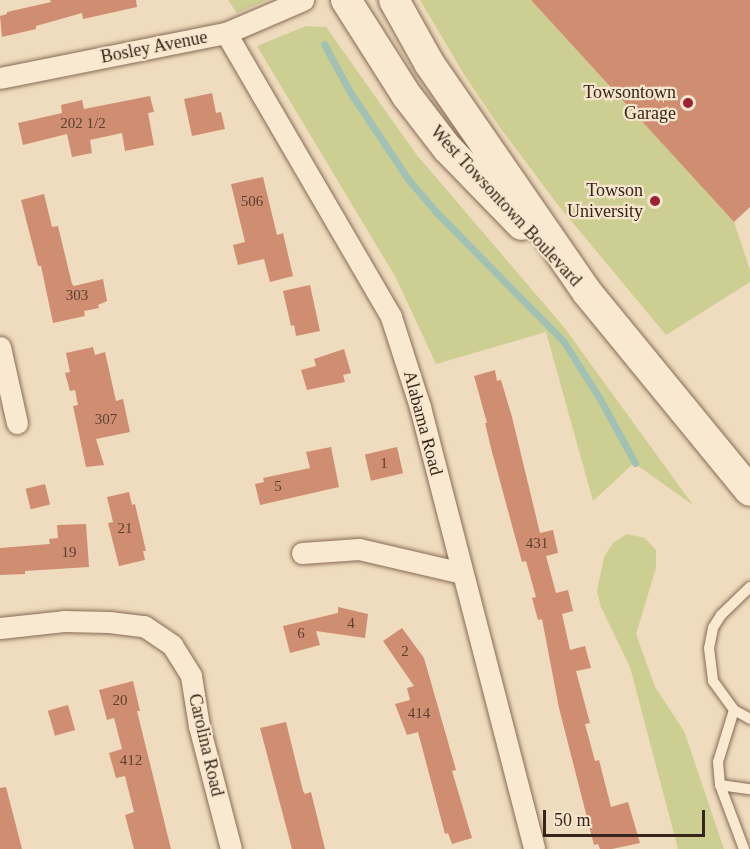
<!DOCTYPE html>
<style>
body{margin:0}
#map{position:relative;width:750px;height:849px;overflow:hidden;background:#efdbbd;font-family:Georgia,serif}
div>[style]{position:absolute}
[style*='--x']{left:calc(var(--x)*1px);top:calc(var(--y)*1px);width:calc(var(--w)*1px);rotate:calc(var(--a)*1deg)}
.green>*{inset:0;background:#cdce91}
.stream>*{height:7px;margin:-3.5px;padding:0 3.5px;transform-origin:3.5px;border-radius:3.5px;background:#a1c1b4}
.building>*{inset:0;background:#cf8e71;transform-origin:0 0}
.roads{filter:drop-shadow(0 0 2px #886b56) drop-shadow(0 0 2px #886b56)}
.lane>*{height:10px;margin:-5px;padding:0 5px;transform-origin:5px;border-radius:5px;background:#fae9d1}
.street>*{height:21px;margin:-10.5px;padding:0 10.5px;transform-origin:10.5px;border-radius:10.5px;background:#fae9d1}
.secondary>*{height:30px;margin:-15px;padding:0 15px;transform-origin:15px;border-radius:15px;background:#fae9d1}
.dots>*{width:16px;height:16px;translate:-50% -50%;box-sizing:border-box;border:3px solid #f7e6cd;border-radius:50%}
span{translate:-50% -50%;white-space:nowrap;text-align:center;line-height:1.15;-webkit-text-stroke:4.5px #f7e6cd;paint-order:stroke}
.number-label{font-size:15px;color:#5d3f30}
.number-label span{-webkit-text-stroke-width:0}
.street-label{font-size:18px;color:#37251b}
.poi-label{font-size:18px;color:#37251b}
.right{translate:-100% -50%;text-align:right}
.scale{position:absolute;left:543px;top:810px;width:162px;height:27px;box-sizing:border-box;border:3px solid #37251b;border-top:0;padding-left:8px;font-size:18px;line-height:21px;white-space:nowrap;color:#37251b;-webkit-text-stroke:4px #f7e6cd;paint-order:stroke}
</style>
<div id="map">
<div class="green">
<div style="clip-path:polygon(228px 0,267px 0,237px 13px)"></div>
<div style="clip-path:polygon(420px 0,531px 0,734px 222px,750px 270px,750px 282px,666px 335px,558px 205px,501px 129px,465px 76px)"></div>
<div style="clip-path:polygon(306px 26px,326px 27px,416px 154px,563px 326px,693px 505px,634px 463px,593px 501px,546px 332px,436px 364px,396px 278px,257px 46px)"></div>
<div style="clip-path:polygon(627px 534px,645px 538px,656px 550px,656px 568px,636px 634px,655px 687px,684px 731px,724px 849px,678px 849px,630px 667px,601px 607px,597px 591px,604px 557px,613px 543px)"></div>
</div>
<div class="stream">
<div style="--x:324;--y:44;--w:55;--a:61.6"></div>
<div style="--x:350;--y:92;--w:105;--a:56.3"></div>
<div style="--x:408;--y:179;--w:45;--a:49.5"></div>
<div style="--x:437;--y:213;--w:181;--a:45.4"></div>
<div style="--x:564;--y:342;--w:67;--a:57.7"></div>
<div style="--x:600;--y:399;--w:73;--a:61.3"></div>
</div>
<div class="building">
<div style="clip-path:polygon(50px 0,136px 0,137px 7px,83px 19px,82px 13px,36px 26px,36px 29px,2px 37px,0 16px,7px 14px,7px 12px,51px 2px)"></div>
<div style="clip-path:polygon(531px 0,750px 0,750px 207px,734px 222px)"></div>
<div style="clip-path:polygon(212px 93px,216px 113px,221px 112px,225px 129px,192px 136px,184px 99px)"></div>
<div style="clip-path:polygon(150px 96px,154px 112px,148px 113px,154px 145px,125px 151px,122px 133px,90px 140px,92px 153px,72px 157px,67px 134px,23px 145px,18px 123px,62px 113px,61px 105px,82px 100px,84px 109px)"></div>
<div style="clip-path:polygon(263px 177px,277px 235px,283px 233px,293px 276px,270px 282px,264px 259px,238px 265px,233px 245px,245px 242px,231px 184px)"></div>
<div style="clip-path:polygon(44px 194px,52px 227px,58px 226px,72px 284px,74px 286px,103px 279px,107px 301px,98px 305px,99px 308px,84px 311px,85px 316px,53px 323px,41px 266px,38px 266px,21px 200px)"></div>
<div style="clip-path:polygon(310px 285px,320px 331px,296px 336px,294px 325px,291px 326px,283px 291px)"></div>
<div style="clip-path:polygon(93px 347px,95px 355px,105px 352px,116px 401px,123px 399px,130px 432px,96px 439px,104px 465px,86px 467px,73px 406px,78px 405px,75px 390px,70px 391px,65px 373px,70px 372px,66px 353px)"></div>
<div style="clip-path:polygon(344px 349px,351px 373px,343px 375px,345px 382px,307px 390px,301px 370px,316px 366px,314px 359px)"></div>
<div style="clip-path:polygon(495px 370px,497px 381px,501px 380px,512px 417px,540px 533px,553px 530px,558px 553px,546px 556px,556px 593px,568px 590px,573px 611px,562px 614px,570px 650px,585px 646px,591px 668px,576px 671px,590px 723px,585px 724px,595px 761px,599px 760px,611px 807px,628px 802px,640px 843px,612px 849px,600px 849px,598px 844px,594px 845px,559px 708px,542px 619px,538px 620px,532px 598px,536px 597px,526px 561px,522px 562px,492px 452px,485px 423px,487px 423px,474px 376px)"></div>
<div style="clip-path:polygon(331px 447px,339px 487px,260px 505px,255px 484px,264px 482px,263px 478px,310px 468px,306px 452px)"></div>
<div style="left:397px;top:447px;width:27px;height:33px;rotate:77deg"></div>
<div style="left:45px;top:484px;width:21px;height:20px;rotate:76deg"></div>
<div style="clip-path:polygon(129px 492px,132px 505px,135px 504px,146px 551px,143px 551px,145px 560px,119px 566px,108px 523px,113px 522px,107px 497px)"></div>
<div style="clip-path:polygon(86px 524px,89px 567px,25px 571px,25px 574px,0 575px,0 548px,50px 544px,49px 539px,58px 538px,57px 525px)"></div>
<div style="clip-path:polygon(338px 607px,368px 614px,365px 638px,316px 631px,320px 645px,290px 653px,283px 626px,338px 613px)"></div>
<div style="clip-path:polygon(402px 628px,424px 658px,456px 770px,452px 771px,472px 838px,452px 844px,448px 833px,445px 834px,418px 732px,407px 735px,395px 704px,410px 700px,407px 688px,414px 686px,383px 641px)"></div>
<div style="clip-path:polygon(133px 681px,140px 711px,137px 711px,171px 849px,134px 849px,125px 815px,134px 812px,125px 776px,116px 778px,109px 753px,122px 749px,114px 718px,107px 720px,99px 690px)"></div>
<div style="left:68px;top:705px;width:26px;height:21px;rotate:74deg"></div>
<div style="clip-path:polygon(286px 722px,303px 791px,305px 794px,311px 792px,325px 849px,292px 849px,260px 728px)"></div>
<div style="clip-path:polygon(6px 787px,22px 849px,0 849px,0 788px)"></div>
</div>
<div class="roads">
<div class="lane">
<div style="--x:750;--y:587;--w:40;--a:136"></div>
<div style="--x:721;--y:615;--w:15;--a:122"></div>
<div style="--x:713;--y:628;--w:20;--a:101"></div>
<div style="--x:709;--y:648;--w:33;--a:83"></div>
<div style="--x:713;--y:681;--w:36;--a:54"></div>
<div style="--x:734;--y:710;--w:18;--a:29"></div>
<div style="--x:734;--y:710;--w:54;--a:107.1"></div>
<div style="--x:718;--y:762;--w:23;--a:85"></div>
<div style="--x:720;--y:785;--w:68;--a:69.4"></div>
<div style="--x:720;--y:785;--w:30;--a:8"></div>
</div>
<div class="street">
<div style="--x:226;--y:33;--w:328;--a:59.8"></div>
<div style="--x:391;--y:317;--w:95;--a:72.1"></div>
<div style="--x:420;--y:407;--w:456;--a:75.5"></div>
<div style="--x:0;--y:78;--w:230;--a:-11.3"></div>
<div style="--x:226;--y:33;--w:84;--a:-23.2"></div>
<div style="--x:0;--y:347;--w:78;--a:77.4"></div>
<div style="--x:302;--y:553;--w:57;--a:-4"></div>
<div style="--x:359;--y:549;--w:106;--a:13.1"></div>
<div style="--x:0;--y:628;--w:64;--a:-6.2"></div>
<div style="--x:64;--y:621;--w:45;--a:1.3"></div>
<div style="--x:109;--y:622;--w:35;--a:7"></div>
<div style="--x:144;--y:626;--w:34;--a:34"></div>
<div style="--x:172;--y:645;--w:36;--a:58"></div>
<div style="--x:191;--y:676;--w:51;--a:80.9"></div>
<div style="--x:199;--y:726;--w:127;--a:75.4"></div>
</div>
<div class="secondary">
<div style="--x:346;--y:0;--w:114;--a:57.6"></div>
<div style="--x:407;--y:96;--w:66;--a:52.4"></div>
<div style="--x:447;--y:148;--w:107;--a:45.8"></div>
<div style="--x:394;--y:0;--w:72;--a:60.9"></div>
<div style="--x:429;--y:63;--w:278;--a:55.4"></div>
<div style="--x:587;--y:292;--w:257;--a:50.7"></div>
</div>
</div>
<div class="dots">
<div style="left:688px;top:103px;background:#992331"></div>
<div style="left:655px;top:201px;background:#992331"></div>
</div>
<div class="number-label">
<span style="left:83px;top:124px">202 1/2</span>
<span style="left:252px;top:202px">506</span>
<span style="left:77px;top:296px">303</span>
<span style="left:106px;top:420px">307</span>
<span style="left:384px;top:464px">1</span>
<span style="left:278px;top:487px">5</span>
<span style="left:125px;top:529px">21</span>
<span style="left:537px;top:544px">431</span>
<span style="left:69px;top:553px">19</span>
<span style="left:351px;top:624px">4</span>
<span style="left:301px;top:634px">6</span>
<span style="left:405px;top:652px">2</span>
<span style="left:120px;top:701px">20</span>
<span style="left:419px;top:714px">414</span>
<span style="left:131px;top:761px">412</span>
</div>
<div class="street-label">
<span style="left:154px;top:47px;rotate:-11deg">Bosley Avenue</span>
<span style="left:506px;top:206px;rotate:47deg">West Towsontown Boulevard</span>
<span style="left:423px;top:423px;rotate:75deg">Alabama Road</span>
<span style="left:206px;top:745px;rotate:77deg">Carolina Road</span>
</div>
<div class="poi-label">
<span class="right" style="left:676px;top:103px">Towsontown<br>Garage</span>
<span class="right" style="left:643px;top:201px">Towson<br>University</span>
</div>
<div class="scale">50 m</div>
</div>
